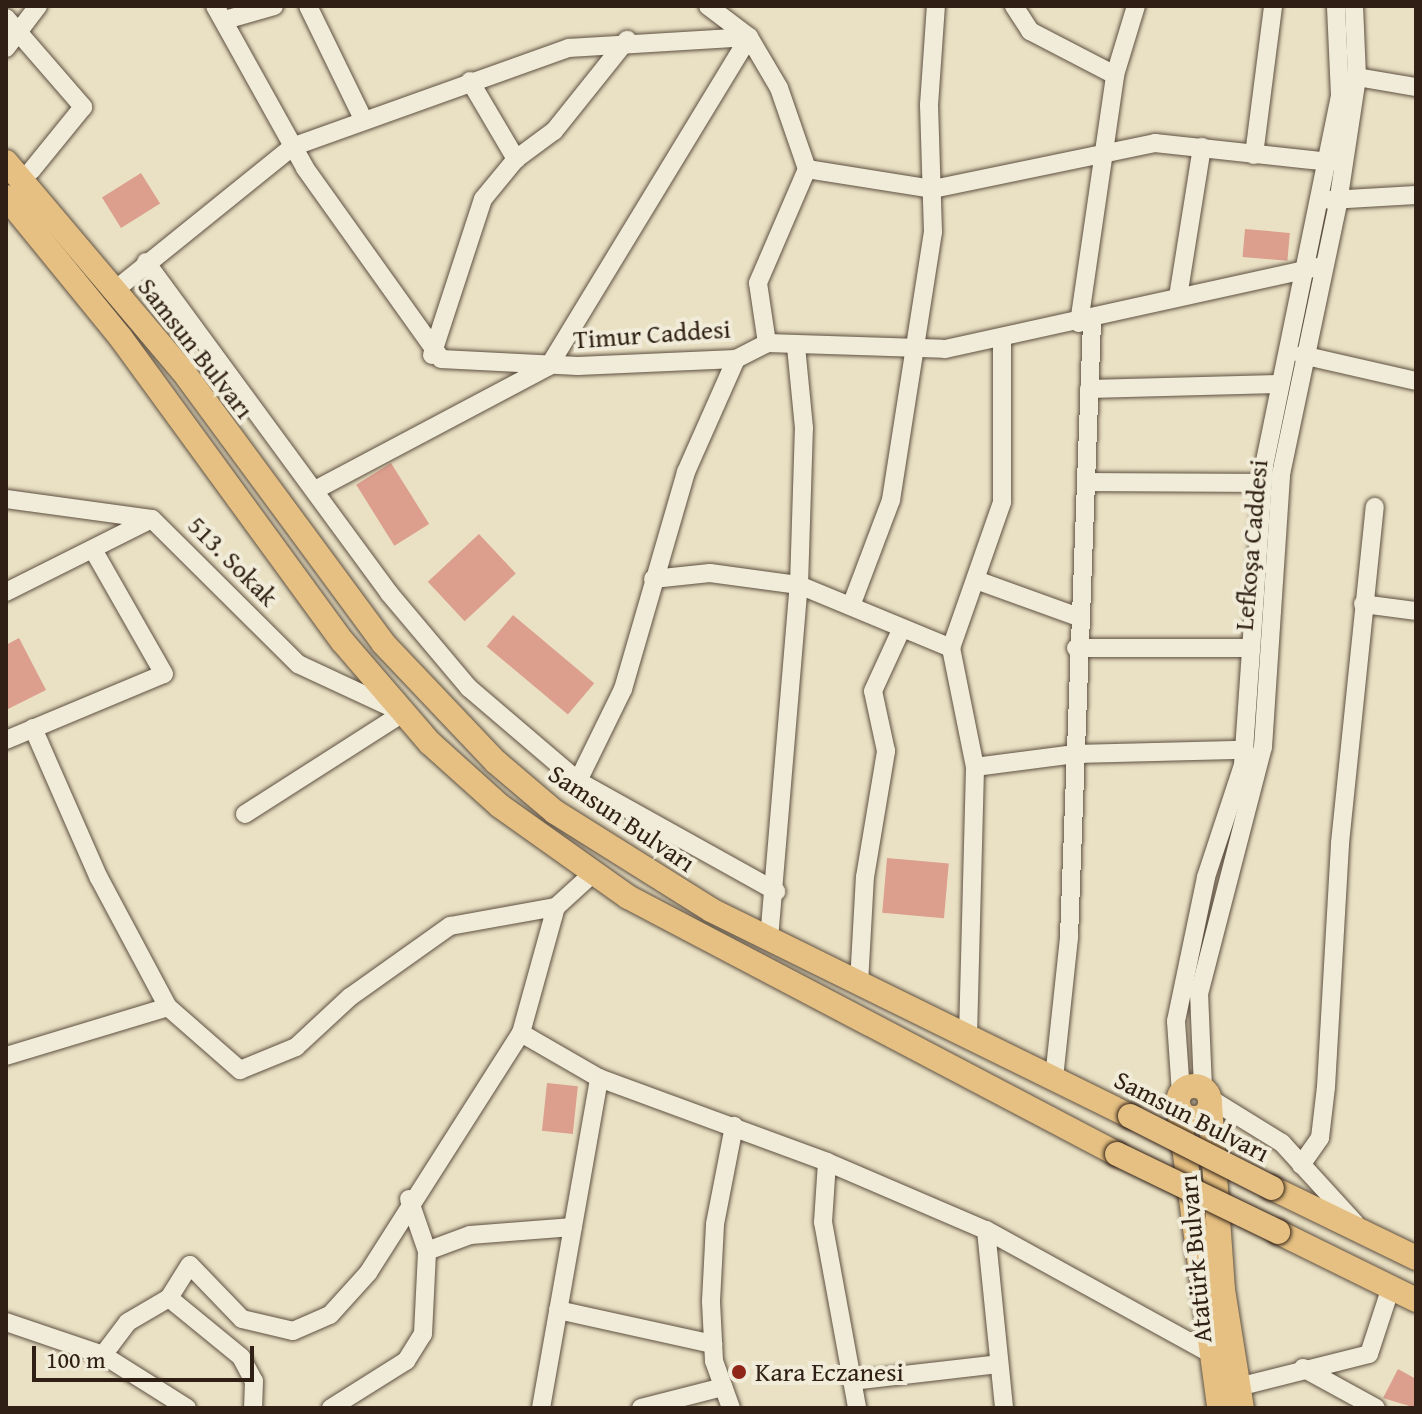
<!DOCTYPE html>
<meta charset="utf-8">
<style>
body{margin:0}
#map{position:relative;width:1422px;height:1414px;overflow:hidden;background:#eae1c4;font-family:"Gentium Book Plus",serif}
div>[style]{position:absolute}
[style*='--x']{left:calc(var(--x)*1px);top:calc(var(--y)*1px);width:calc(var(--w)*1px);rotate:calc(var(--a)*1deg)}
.building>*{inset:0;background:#dc9e8d;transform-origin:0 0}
.roads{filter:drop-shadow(0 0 2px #5e5041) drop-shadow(0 0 2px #5e5041)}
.minor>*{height:18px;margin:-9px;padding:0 9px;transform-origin:9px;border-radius:9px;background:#f1ecd9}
.major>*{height:24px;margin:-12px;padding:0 12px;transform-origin:12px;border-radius:12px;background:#e5c082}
.major>.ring{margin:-12px;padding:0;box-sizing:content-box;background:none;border:24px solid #e5c082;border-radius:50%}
.bridges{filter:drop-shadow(0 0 2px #2f1f15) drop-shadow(0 0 2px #2f1f15)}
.major-bridge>*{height:24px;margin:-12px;padding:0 12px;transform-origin:12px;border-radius:12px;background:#e5c082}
.dots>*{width:22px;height:22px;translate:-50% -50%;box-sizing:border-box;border:4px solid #f1ecd9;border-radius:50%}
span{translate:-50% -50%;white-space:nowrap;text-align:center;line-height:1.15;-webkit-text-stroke:8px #f1ecd9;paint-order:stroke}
.street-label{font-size:26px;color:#2f1f15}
.poi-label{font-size:26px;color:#2f1f15}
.left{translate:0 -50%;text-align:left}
.frame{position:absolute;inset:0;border:8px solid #2f1f15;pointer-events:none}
.scale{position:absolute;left:32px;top:1346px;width:222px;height:36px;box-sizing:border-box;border:4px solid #2f1f15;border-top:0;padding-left:10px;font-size:24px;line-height:28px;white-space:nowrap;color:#2f1f15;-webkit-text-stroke:6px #f1ecd9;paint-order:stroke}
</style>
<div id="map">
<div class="building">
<div style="left:141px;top:173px;width:36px;height:46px;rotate:58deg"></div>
<div style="left:1245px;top:229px;width:45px;height:28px;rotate:5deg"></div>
<div style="left:391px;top:463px;width:72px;height:41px;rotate:58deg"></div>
<div style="left:479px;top:534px;width:54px;height:70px;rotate:47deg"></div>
<div style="left:513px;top:615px;width:106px;height:41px;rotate:40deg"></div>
<div style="clip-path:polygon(19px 638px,46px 690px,6px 710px,6px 645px)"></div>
<div style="left:887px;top:858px;width:62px;height:55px;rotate:5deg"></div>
<div style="left:547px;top:1083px;width:31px;height:48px;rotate:6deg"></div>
<div style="clip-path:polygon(1398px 1369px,1416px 1379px,1416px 1408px,1383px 1398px)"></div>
</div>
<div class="roads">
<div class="minor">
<div style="--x:215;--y:6;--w:185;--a:60.9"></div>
<div style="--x:305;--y:168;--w:234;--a:54.5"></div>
<div style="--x:441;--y:359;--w:137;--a:2.9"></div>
<div style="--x:578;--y:366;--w:158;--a:-2.5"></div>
<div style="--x:736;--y:359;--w:35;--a:-27"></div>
<div style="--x:767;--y:343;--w:178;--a:1.9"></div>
<div style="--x:945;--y:349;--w:387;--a:-12.4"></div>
<div style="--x:308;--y:6;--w:126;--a:64"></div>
<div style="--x:708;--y:6;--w:51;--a:37.1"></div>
<div style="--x:749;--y:37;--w:59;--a:59.5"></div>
<div style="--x:779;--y:88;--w:86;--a:70.9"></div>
<div style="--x:807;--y:169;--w:124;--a:113.3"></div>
<div style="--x:758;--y:283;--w:61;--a:81.5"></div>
<div style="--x:1014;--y:6;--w:30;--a:57"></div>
<div style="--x:1030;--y:31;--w:96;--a:27.4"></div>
<div style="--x:6;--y:18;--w:118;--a:49.1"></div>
<div style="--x:83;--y:107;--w:82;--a:129.1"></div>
<div style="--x:225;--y:20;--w:51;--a:-15.9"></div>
<div style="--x:6;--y:48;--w:53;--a:-52.7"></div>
<div style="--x:1357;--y:77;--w:60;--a:9.6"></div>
<div style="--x:470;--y:81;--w:91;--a:59.5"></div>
<div style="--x:1254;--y:155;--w:150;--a:-82.7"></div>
<div style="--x:807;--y:169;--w:128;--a:9"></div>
<div style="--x:933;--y:189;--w:227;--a:-11.7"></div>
<div style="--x:1155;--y:143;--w:175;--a:6.2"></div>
<div style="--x:1330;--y:200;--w:86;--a:-3.3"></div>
<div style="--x:146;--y:262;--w:411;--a:53.7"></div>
<div style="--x:389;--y:593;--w:124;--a:49.9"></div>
<div style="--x:469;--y:688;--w:143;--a:40.5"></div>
<div style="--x:578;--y:781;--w:227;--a:29.1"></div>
<div style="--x:115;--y:290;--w:228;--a:-38.9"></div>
<div style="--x:292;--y:147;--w:294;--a:-19.7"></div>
<div style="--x:569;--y:48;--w:180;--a:-3.5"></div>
<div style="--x:1178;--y:297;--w:152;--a:-80.9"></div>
<div style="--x:1079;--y:323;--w:251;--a:-81.7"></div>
<div style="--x:1115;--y:75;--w:72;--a:-73.1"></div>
<div style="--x:432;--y:355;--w:164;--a:-71.9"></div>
<div style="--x:483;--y:199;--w:52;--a:-50.5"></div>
<div style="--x:516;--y:159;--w:47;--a:-36.4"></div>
<div style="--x:554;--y:131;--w:117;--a:-51.3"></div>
<div style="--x:1302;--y:355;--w:117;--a:12.8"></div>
<div style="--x:1089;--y:389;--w:189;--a:-1.5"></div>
<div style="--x:1087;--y:482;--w:176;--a:0.3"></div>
<div style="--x:315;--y:490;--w:265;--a:-27.9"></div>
<div style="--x:549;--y:366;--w:385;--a:-58.7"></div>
<div style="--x:6;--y:499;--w:147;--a:7.8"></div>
<div style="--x:152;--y:519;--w:206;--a:44.8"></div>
<div style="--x:298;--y:664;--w:114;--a:25"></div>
<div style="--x:653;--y:579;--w:57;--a:-6"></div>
<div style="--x:710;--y:573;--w:90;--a:7.7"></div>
<div style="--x:799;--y:585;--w:165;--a:22.5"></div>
<div style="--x:976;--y:580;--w:109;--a:19.8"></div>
<div style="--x:6;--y:592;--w:163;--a:-26.6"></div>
<div style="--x:1363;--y:604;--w:53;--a:7.5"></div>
<div style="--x:851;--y:606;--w:113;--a:-69.3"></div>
<div style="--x:891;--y:500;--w:271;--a:-81.1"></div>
<div style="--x:933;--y:232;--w:127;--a:-91.8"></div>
<div style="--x:929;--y:105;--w:99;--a:-86"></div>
<div style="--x:1076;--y:648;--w:175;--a:0"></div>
<div style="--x:33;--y:728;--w:164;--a:66.3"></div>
<div style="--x:99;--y:878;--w:146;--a:61.9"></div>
<div style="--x:168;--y:1007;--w:96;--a:41.2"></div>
<div style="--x:240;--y:1070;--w:61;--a:-22.3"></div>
<div style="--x:296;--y:1047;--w:74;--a:-42.8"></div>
<div style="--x:350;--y:997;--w:123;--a:-35.4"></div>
<div style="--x:450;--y:926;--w:108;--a:-10.2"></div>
<div style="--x:556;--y:907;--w:47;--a:-42.4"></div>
<div style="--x:6;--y:740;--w:171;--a:-22.7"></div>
<div style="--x:164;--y:674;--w:139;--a:-119.7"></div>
<div style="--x:975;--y:767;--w:101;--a:-7.4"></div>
<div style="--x:1075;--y:754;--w:169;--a:-1.4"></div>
<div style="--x:578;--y:781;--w:102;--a:-63.9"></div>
<div style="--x:623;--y:689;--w:226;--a:-73.8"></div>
<div style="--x:686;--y:472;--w:124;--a:-66.1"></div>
<div style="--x:245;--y:814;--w:188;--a:-32.6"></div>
<div style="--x:769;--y:939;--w:355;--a:-85.2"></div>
<div style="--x:799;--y:585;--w:157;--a:-88.2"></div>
<div style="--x:804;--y:428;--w:82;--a:-95.6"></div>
<div style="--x:859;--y:983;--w:106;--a:-86.8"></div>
<div style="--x:865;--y:877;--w:128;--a:-80.5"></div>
<div style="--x:886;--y:751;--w:61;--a:-102.2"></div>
<div style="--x:873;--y:691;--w:69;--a:-65.3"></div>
<div style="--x:521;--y:1033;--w:90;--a:30"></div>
<div style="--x:599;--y:1078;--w:243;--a:20.2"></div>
<div style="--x:827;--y:1162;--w:173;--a:23.2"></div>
<div style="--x:986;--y:1230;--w:256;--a:28.8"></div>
<div style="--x:968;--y:1036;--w:269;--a:-88.5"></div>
<div style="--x:975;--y:767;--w:121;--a:-101.4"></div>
<div style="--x:951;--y:648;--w:155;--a:-70.7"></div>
<div style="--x:1002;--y:502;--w:162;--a:-90"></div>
<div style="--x:6;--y:1056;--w:169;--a:-16.8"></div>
<div style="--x:1054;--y:1078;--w:142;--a:-83.9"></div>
<div style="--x:1069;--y:937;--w:616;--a:-87.86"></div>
<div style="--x:1203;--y:1088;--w:94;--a:-92.4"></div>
<div style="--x:1199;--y:994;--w:255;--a:-75.5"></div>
<div style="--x:1263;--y:747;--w:274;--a:-86.2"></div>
<div style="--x:1281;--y:474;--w:277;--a:-78.1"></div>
<div style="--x:1338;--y:203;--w:127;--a:-81.4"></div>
<div style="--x:1357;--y:77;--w:71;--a:-92.4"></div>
<div style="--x:1181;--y:1093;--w:72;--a:-94"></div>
<div style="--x:1176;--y:1021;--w:147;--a:-78.2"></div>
<div style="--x:1206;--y:877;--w:118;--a:-71.7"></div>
<div style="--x:1243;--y:765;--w:300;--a:-86"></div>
<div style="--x:1264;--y:466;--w:379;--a:-78.4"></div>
<div style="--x:1340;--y:95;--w:89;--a:-92.6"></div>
<div style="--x:1209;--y:1098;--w:86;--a:31.7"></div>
<div style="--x:1282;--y:1143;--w:108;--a:47.6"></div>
<div style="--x:827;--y:1162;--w:60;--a:93.8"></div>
<div style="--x:823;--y:1222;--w:189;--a:79.6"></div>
<div style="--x:1301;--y:1165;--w:33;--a:-55"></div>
<div style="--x:1320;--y:1138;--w:51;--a:-83.3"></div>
<div style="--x:1326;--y:1087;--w:244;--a:-86.7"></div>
<div style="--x:1340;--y:843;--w:338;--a:-84.1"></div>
<div style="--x:986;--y:1230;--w:179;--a:84.2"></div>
<div style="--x:427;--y:1251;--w:46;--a:-20.4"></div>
<div style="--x:470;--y:1235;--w:103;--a:-4.4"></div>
<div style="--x:169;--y:1298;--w:93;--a:39.3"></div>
<div style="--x:241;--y:1357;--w:27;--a:62"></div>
<div style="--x:254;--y:1381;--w:27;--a:92"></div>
<div style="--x:558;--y:1310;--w:159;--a:12.4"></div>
<div style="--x:6;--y:1322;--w:102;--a:18.8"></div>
<div style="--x:103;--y:1355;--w:99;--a:32.2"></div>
<div style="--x:103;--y:1355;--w:41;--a:-52.9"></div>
<div style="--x:128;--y:1322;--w:48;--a:-30.3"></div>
<div style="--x:169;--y:1298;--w:39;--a:-58"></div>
<div style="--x:190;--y:1265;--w:75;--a:46.1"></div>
<div style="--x:242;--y:1319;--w:52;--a:13.2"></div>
<div style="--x:293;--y:1331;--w:40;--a:-23.4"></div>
<div style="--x:330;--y:1315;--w:57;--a:-47.9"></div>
<div style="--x:368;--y:1273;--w:285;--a:-57.5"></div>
<div style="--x:521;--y:1033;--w:131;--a:-74.5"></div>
<div style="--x:1303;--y:1368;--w:83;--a:28.7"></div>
<div style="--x:852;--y:1381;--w:147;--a:-6.6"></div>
<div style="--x:1238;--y:1387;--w:135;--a:-14.1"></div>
<div style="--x:1369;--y:1354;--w:71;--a:-71.8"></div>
<div style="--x:331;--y:1408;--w:89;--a:-32.1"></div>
<div style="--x:406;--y:1361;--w:32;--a:-58"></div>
<div style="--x:423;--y:1334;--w:83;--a:-87.2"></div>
<div style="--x:427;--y:1251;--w:55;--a:-109.1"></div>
<div style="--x:541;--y:1408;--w:335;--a:-80"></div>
<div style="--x:641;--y:1408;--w:85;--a:-14.4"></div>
<div style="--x:731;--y:1408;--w:50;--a:-109.9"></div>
<div style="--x:714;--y:1361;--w:60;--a:-92.9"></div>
<div style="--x:711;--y:1301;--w:77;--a:-87"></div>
<div style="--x:715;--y:1224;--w:100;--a:-79"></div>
</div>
<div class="major">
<div style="--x:6;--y:162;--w:272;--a:49.8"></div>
<div style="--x:182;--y:370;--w:339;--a:53.6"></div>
<div style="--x:383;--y:643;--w:164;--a:46.5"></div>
<div style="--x:496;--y:762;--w:77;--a:40.3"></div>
<div style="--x:555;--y:812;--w:184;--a:32.1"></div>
<div style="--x:711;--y:910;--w:467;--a:26.2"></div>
<div style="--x:6;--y:197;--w:182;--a:50.8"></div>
<div style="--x:121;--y:338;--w:376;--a:53.9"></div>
<div style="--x:343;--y:642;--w:133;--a:49.3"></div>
<div style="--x:430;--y:743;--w:94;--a:42"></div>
<div style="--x:500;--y:806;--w:157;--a:35.4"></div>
<div style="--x:628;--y:897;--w:552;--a:27.72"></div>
<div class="ring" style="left:1178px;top:1086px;width:8px;height:8px"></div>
<div style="--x:1178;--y:1103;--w:308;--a:82.3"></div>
<div style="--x:1210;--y:1104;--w:186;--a:86"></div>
<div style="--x:1223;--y:1290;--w:120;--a:80.9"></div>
<div style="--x:1272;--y:1188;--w:160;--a:25.9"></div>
<div style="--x:1278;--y:1232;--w:154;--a:26.2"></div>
</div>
</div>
<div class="bridges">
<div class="major-bridge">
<div style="--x:1130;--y:1116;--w:159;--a:26.9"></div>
<div style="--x:1117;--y:1154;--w:179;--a:25.8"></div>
</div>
</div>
<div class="dots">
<div style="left:739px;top:1372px;background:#8f2418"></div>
</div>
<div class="street-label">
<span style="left:652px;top:334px;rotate:-4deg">Timur Caddesi</span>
<span style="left:196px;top:348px;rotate:52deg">Samsun Bulvarı</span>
<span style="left:1251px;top:545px;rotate:-85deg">Lefkoşa Caddesi</span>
<span style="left:233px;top:561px;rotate:45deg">513. Sokak</span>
<span style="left:622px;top:818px;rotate:34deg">Samsun Bulvarı</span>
<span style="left:1192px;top:1116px;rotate:27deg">Samsun Bulvarı</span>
<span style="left:1195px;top:1259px;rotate:-95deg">Atatürk Bulvarı</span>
</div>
<div class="poi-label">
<span class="left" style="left:755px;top:1372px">Kara Eczanesi</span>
</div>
<div class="frame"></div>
<div class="scale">100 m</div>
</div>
